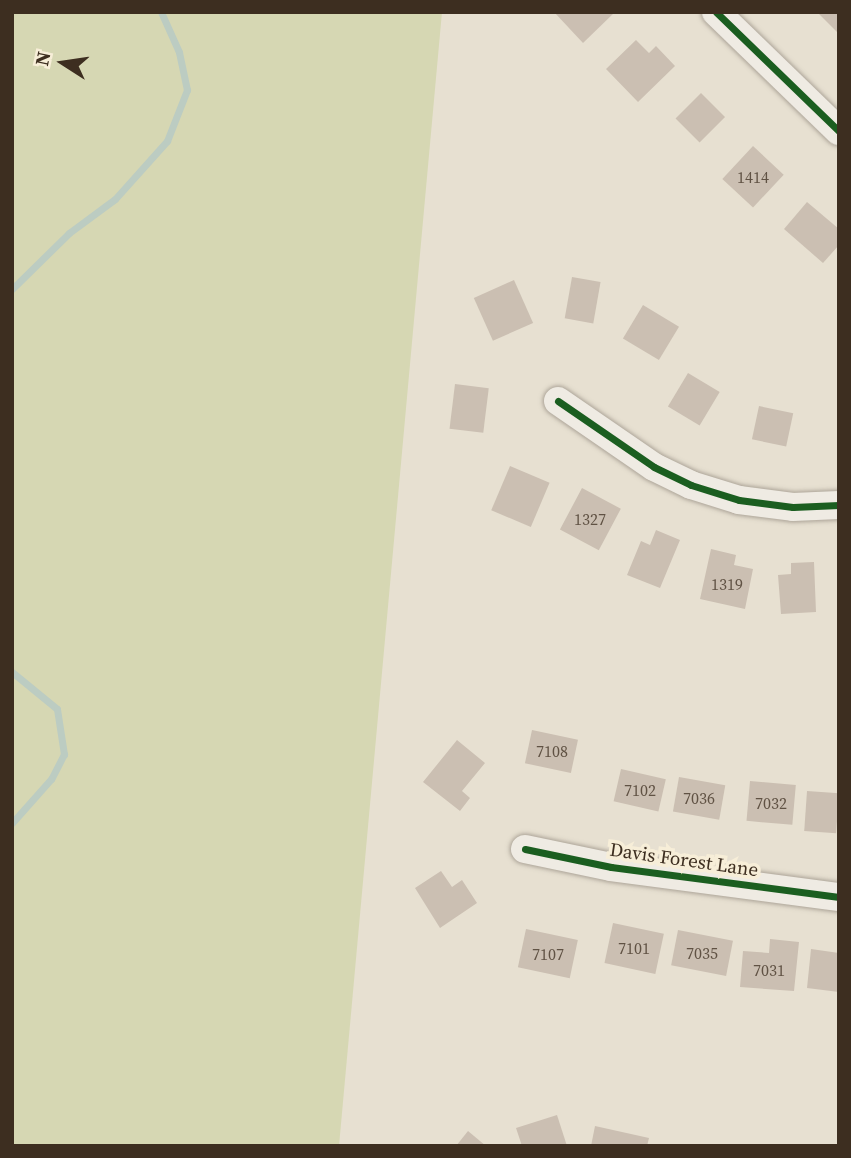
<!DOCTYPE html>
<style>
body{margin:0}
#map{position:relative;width:851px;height:1158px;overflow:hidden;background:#e7e0d1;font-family:"Source Serif 4",serif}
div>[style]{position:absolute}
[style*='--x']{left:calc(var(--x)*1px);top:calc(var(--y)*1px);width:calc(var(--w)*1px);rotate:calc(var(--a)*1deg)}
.green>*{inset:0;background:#d6d7b3}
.stream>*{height:7px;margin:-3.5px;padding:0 3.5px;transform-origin:3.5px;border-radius:3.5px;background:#bcccc2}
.building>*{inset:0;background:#cbbfb2;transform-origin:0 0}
.roads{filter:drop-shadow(0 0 2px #ada599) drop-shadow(0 0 2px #ada599)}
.minor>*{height:28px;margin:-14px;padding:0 14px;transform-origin:14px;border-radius:14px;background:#efebe3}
.cycleway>*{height:7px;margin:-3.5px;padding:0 3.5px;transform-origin:3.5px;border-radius:3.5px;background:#1b5e20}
span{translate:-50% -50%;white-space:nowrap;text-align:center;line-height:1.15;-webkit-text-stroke:7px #f7eed8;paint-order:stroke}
.number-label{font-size:16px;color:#605244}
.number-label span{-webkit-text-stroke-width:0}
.street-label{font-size:19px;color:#3d2e20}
.frame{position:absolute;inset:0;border:14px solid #3d2e20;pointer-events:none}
.north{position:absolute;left:28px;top:28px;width:70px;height:70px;-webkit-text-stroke:5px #f7eed8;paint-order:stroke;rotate:282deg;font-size:19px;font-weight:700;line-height:28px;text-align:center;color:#3d2e20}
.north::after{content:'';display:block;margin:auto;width:24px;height:32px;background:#3d2e20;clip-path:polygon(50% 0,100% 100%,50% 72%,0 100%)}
</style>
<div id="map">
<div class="green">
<div style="clip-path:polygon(12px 12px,442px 12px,339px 1146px,12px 1146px)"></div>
</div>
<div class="stream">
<div style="--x:12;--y:289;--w:80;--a:-44.5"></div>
<div style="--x:69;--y:233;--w:57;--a:-36.5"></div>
<div style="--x:115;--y:199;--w:78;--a:-48.1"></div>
<div style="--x:167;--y:141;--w:55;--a:-68.6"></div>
<div style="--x:187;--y:90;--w:39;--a:-102"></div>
<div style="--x:179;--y:52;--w:44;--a:-114.2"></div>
<div style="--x:12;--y:672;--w:58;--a:39.4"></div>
<div style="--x:57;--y:709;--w:46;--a:81.2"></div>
<div style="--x:64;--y:754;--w:28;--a:117"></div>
<div style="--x:51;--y:779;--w:59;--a:131.6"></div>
</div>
<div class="building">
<div style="clip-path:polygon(554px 12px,615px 12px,583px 43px)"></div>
<div style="clip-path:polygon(817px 12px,839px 12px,839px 34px)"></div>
<div style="clip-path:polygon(636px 40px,649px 53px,656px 46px,675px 66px,638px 102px,606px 69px)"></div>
<div style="left:701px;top:93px;width:34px;height:36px;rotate:45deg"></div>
<div style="left:753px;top:146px;width:42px;height:45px;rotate:43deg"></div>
<div style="clip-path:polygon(807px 202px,839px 229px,839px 245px,823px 263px,784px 229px)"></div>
<div style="left:572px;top:277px;width:29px;height:42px;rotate:10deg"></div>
<div style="left:514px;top:280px;width:47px;height:44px;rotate:66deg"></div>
<div style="left:643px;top:305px;width:42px;height:39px;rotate:31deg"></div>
<div style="left:688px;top:373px;width:37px;height:39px;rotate:31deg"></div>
<div style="left:455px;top:384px;width:34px;height:45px;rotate:7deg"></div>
<div style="left:759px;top:406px;width:35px;height:34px;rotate:12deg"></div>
<div style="left:510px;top:466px;width:43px;height:48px;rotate:23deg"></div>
<div style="left:582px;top:488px;width:44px;height:47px;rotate:28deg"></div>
<div style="clip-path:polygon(656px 530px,680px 540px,660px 588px,627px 575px,641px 541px,650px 545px)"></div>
<div style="clip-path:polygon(711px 549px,736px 555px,734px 565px,753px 569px,745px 609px,700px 599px)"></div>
<div style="clip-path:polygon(814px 562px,816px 612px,781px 614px,778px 575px,791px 574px,791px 563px)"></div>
<div style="left:532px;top:730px;width:47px;height:34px;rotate:12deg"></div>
<div style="clip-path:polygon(457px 740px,485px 763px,462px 791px,470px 798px,460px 811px,423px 782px)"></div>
<div style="left:621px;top:769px;width:46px;height:33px;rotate:13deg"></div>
<div style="left:679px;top:777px;width:47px;height:35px;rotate:10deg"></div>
<div style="left:750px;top:781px;width:46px;height:40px;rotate:5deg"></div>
<div style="left:807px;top:791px;width:32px;height:40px;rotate:4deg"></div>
<div style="clip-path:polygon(441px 871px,452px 887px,462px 880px,477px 903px,440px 928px,415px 888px)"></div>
<div style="left:613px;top:923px;width:52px;height:41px;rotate:12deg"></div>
<div style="left:526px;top:929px;width:53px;height:39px;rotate:12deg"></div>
<div style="left:678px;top:930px;width:56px;height:36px;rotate:11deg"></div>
<div style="clip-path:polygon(770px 939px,799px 942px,794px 991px,740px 987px,743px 951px,769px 953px)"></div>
<div style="clip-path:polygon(811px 949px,839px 953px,839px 992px,807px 988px)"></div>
<div style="clip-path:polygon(557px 1115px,567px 1146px,522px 1146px,516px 1128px)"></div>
<div style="clip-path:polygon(595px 1126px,649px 1138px,647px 1146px,591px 1146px)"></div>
<div style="clip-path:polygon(468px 1131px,486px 1146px,456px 1146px)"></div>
</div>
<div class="roads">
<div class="minor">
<div style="--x:716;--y:12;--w:171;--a:44.1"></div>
<div style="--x:558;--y:401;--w:116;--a:34.5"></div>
<div style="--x:654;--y:467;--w:41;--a:25.9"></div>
<div style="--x:691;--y:485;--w:50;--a:17.4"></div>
<div style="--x:739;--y:500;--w:54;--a:7.4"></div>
<div style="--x:793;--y:507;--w:46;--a:-2.5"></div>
<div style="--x:525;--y:849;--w:88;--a:11.8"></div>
<div style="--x:611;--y:867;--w:230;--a:7.5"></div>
</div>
</div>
<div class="cycleway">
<div style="--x:716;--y:12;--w:171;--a:44.1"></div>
<div style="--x:558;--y:401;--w:116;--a:34.5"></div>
<div style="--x:654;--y:467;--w:41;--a:25.9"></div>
<div style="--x:691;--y:485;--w:50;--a:17.4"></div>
<div style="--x:739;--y:500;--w:54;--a:7.4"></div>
<div style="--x:793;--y:507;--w:46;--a:-2.5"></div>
<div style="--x:525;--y:849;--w:88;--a:11.8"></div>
<div style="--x:611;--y:867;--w:230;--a:7.5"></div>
</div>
<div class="number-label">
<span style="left:753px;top:177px">1414</span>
<span style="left:590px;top:519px">1327</span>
<span style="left:727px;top:584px">1319</span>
<span style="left:552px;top:751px">7108</span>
<span style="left:640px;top:790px">7102</span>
<span style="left:699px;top:798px">7036</span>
<span style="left:771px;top:803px">7032</span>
<span style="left:634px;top:948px">7101</span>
<span style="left:702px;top:953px">7035</span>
<span style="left:548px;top:954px">7107</span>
<span style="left:769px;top:970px">7031</span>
</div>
<div class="street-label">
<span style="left:684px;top:860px;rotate:8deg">Davis Forest Lane</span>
</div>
<div class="frame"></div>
<div class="north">N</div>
</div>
